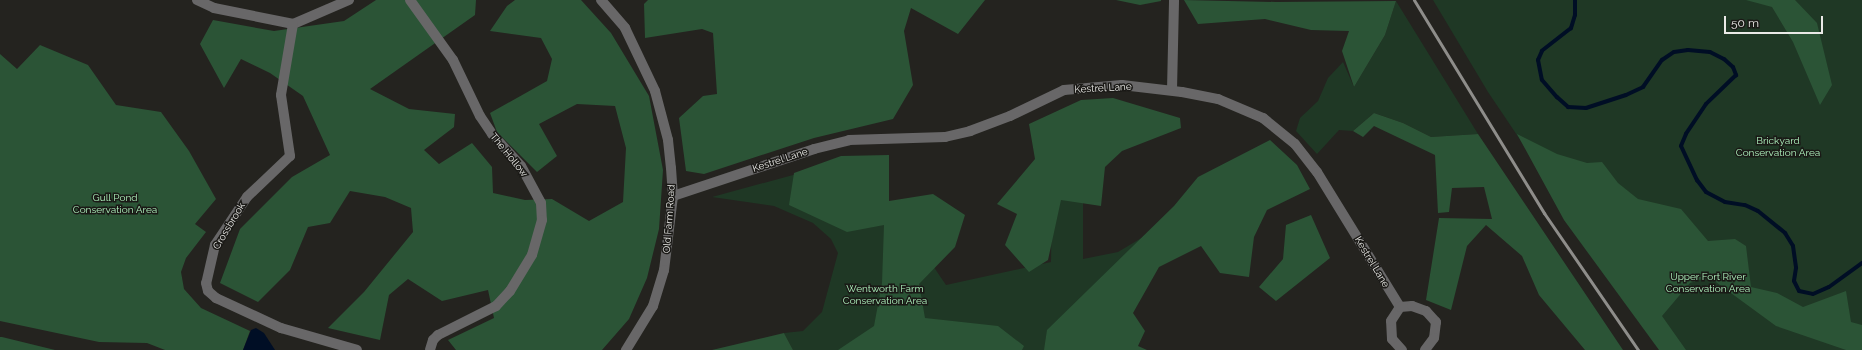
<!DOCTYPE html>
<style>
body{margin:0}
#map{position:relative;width:1862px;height:350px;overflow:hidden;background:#24231f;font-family:Raleway,sans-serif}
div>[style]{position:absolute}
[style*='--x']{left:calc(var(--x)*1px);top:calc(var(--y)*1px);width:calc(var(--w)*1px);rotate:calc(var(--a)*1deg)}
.green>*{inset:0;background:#1f3825}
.forest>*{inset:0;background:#2b5436}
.water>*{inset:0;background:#000e25}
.stream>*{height:4px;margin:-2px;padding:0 2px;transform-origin:2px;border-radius:2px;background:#000e25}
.minor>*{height:10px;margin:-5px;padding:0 5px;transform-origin:5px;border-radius:5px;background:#686768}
.rail>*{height:3px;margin:-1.5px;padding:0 1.5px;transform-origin:1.5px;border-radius:1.5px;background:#8e8d8a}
span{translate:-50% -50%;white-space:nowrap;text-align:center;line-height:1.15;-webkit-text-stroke:3px #1a1916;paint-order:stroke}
.street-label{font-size:10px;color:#eaeae7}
.park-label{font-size:10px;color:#aff3be}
.scale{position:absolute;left:1724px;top:16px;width:99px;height:18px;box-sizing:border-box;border:2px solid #eaeae7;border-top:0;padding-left:5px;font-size:12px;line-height:14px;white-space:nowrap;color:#eaeae7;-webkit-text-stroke:3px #1a1916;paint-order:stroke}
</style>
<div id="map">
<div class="green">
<div style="clip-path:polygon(1433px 0,1862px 0,1862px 350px,1673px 350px,1644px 324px,1488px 92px)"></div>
<div style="clip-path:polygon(1396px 1px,1478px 134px,1431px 137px,1403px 123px,1374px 113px,1353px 131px,1339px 130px,1317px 154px,1296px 131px,1300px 118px,1318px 101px,1328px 78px,1343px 62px,1354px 87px,1385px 35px)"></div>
<div style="clip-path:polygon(1083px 106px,1083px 259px,1118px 252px,1280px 155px,1087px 305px,1116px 350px,793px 350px,784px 333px,803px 331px,822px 312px,838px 253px,831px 239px,813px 223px,774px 206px,712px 197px,859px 157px,946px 285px,1051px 262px,1053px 115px)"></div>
</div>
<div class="forest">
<div style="clip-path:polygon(376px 0,476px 0,475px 15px,370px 89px,409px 109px,455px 114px,454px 127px,424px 150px,439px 164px,472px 143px,492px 167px,493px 193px,525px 200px,552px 199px,589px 221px,623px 202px,626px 148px,615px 106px,577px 104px,539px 124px,557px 156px,537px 172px,497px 132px,490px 113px,547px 81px,552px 59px,541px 38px,490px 31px,507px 6px,515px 0,581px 0,611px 33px,649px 96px,663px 170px,659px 229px,647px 278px,629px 319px,602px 350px,456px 350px,448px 340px,494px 318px,488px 290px,442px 301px,408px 279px,389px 295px,380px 340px,328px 328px,364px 292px,413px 232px,411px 208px,385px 197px,350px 191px,330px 223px,308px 227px,290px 270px,258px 302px,220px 283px,240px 229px,292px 177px,330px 155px,303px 96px,270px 73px,241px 59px,224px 88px,200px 44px,213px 20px,274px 31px,344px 21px)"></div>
<div style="clip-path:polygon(648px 0,985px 0,958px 34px,911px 8px,904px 31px,913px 85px,893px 119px,814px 138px,704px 174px,686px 171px,679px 118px,703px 96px,717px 94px,713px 33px,702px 29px,645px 38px,644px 4px)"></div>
<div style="clip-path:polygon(1116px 0,1161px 0,1161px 1px,1140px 5px)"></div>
<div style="clip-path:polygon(1184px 0,1276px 2px,1396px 1px,1385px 35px,1354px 87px,1342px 51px,1349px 31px,1311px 30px,1265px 19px,1198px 24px)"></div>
<div style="clip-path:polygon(1746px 0,1795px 0,1817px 23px,1832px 85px,1820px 105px,1793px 42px,1772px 7px)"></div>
<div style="clip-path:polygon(40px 45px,88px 65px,116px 105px,161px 112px,189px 151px,216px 199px,195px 224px,206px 232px,186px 258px,181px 272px,184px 289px,201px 308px,250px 331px,243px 350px,165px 350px,147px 343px,99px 342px,0 321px,0 54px,17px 69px)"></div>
<div style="clip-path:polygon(1113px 98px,1180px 118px,1181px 128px,1122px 151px,1105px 167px,1101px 206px,1061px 200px,1048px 260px,1029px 272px,1005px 245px,1017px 214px,997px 204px,1035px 159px,1029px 124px,1081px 100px)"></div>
<div style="clip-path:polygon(1374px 113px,1403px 123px,1431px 137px,1478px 134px,1623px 350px,1585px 350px,1539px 295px,1522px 256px,1486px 225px,1467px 246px,1451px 310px,1426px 300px,1439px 218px,1492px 219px,1484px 187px,1452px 188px,1449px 212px,1438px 213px,1435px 155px,1374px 126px,1363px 137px,1353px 131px)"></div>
<div style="clip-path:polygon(1517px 134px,1557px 154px,1587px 163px,1602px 162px,1618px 183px,1638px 199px,1681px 209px,1708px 241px,1735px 239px,1746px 246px,1751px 287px,1777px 293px,1803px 307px,1846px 291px,1851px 322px,1862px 325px,1862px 350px,1846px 350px,1776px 326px,1709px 277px,1690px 283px,1662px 316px,1686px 350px,1659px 350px,1564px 220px)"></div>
<div style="clip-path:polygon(1270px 140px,1297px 165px,1310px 189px,1267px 210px,1254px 237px,1249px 277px,1220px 273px,1201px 246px,1159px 267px,1133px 313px,1145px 331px,1138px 346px,1147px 350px,1044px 350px,1047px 330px,1174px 206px,1198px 177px)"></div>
<div style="clip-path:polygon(889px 155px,889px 201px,933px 194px,965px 215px,955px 247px,919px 284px,925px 318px,998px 326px,1024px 346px,1022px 350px,838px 350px,874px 326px,882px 283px,884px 225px,847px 232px,789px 205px,794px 173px,841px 156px)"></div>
<div style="clip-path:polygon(1311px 215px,1330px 258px,1276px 301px,1259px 287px,1283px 259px,1286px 225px)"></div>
<div style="clip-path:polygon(784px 333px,793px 350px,712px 350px)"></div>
<div style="clip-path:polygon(0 337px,2px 337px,55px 350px,0 350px)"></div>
</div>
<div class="water">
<div style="clip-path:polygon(256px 328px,264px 333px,275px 350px,243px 350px,251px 330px)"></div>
</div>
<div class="stream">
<div style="--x:1575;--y:0;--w:15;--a:90"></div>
<div style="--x:1575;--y:15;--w:14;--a:107"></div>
<div style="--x:1571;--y:28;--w:37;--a:142"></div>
<div style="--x:1542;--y:51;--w:10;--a:114"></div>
<div style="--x:1538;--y:60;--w:20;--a:79"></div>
<div style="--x:1542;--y:80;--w:23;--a:49"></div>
<div style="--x:1557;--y:97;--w:15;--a:42"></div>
<div style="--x:1568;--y:107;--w:18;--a:3"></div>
<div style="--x:1586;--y:108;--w:42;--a:-18"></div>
<div style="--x:1626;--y:95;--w:19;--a:-25"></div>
<div style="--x:1643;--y:87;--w:33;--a:-55"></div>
<div style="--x:1662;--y:60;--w:14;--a:-34"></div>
<div style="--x:1674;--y:52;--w:14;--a:-8"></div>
<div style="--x:1688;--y:50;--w:22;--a:5"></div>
<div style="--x:1710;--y:52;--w:16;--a:27"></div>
<div style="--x:1724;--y:59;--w:12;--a:42"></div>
<div style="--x:1733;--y:67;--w:9;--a:69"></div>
<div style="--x:1736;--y:75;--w:42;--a:136"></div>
<div style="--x:1706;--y:104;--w:36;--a:124"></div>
<div style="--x:1686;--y:134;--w:13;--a:113"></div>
<div style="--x:1681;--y:146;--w:38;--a:65"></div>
<div style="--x:1697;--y:180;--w:15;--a:53"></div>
<div style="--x:1706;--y:192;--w:21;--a:28"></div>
<div style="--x:1725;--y:202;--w:20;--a:9"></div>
<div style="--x:1745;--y:205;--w:14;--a:25"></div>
<div style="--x:1758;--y:211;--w:35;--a:39"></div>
<div style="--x:1785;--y:233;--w:15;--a:58"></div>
<div style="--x:1793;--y:246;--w:22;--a:82"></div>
<div style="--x:1796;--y:268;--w:13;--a:99"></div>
<div style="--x:1794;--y:281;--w:11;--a:63"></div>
<div style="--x:1799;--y:291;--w:14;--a:12"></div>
<div style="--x:1813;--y:294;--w:17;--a:-24"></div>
<div style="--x:1829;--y:287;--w:41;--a:-36"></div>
</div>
<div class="minor">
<div style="--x:197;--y:0;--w:19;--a:25"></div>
<div style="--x:214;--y:8;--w:81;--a:11.4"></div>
<div style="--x:349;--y:0;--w:61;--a:156.8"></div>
<div style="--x:293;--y:24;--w:72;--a:99.6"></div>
<div style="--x:281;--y:95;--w:62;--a:81.6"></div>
<div style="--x:290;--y:156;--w:59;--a:136.4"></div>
<div style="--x:247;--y:197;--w:58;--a:123.7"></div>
<div style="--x:215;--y:245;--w:39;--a:103"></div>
<div style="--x:206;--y:283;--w:8;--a:76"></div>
<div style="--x:208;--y:291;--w:11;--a:41"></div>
<div style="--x:216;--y:298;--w:72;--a:24.8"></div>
<div style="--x:281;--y:328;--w:79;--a:16.1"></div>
<div style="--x:410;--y:0;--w:74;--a:54.4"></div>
<div style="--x:453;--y:60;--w:62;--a:64.3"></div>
<div style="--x:480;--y:116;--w:22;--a:56"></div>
<div style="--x:492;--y:134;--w:43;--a:47.8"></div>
<div style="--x:521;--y:166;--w:42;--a:61.6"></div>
<div style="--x:541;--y:203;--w:17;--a:87"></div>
<div style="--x:542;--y:220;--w:36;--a:106"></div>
<div style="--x:532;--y:255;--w:42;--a:121.4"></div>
<div style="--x:510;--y:291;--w:21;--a:133"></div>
<div style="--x:496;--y:306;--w:65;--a:153.4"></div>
<div style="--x:438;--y:335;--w:7;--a:135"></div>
<div style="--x:433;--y:340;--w:10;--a:107"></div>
<div style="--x:601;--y:0;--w:37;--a:49"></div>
<div style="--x:625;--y:28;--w:70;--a:64.5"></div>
<div style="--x:655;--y:91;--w:51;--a:75.1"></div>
<div style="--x:668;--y:140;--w:28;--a:84"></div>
<div style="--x:671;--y:168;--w:28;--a:86"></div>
<div style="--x:673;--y:196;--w:75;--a:96.9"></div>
<div style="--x:664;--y:270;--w:38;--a:107"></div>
<div style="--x:653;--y:306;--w:52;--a:121.5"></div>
<div style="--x:1172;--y:90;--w:90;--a:-88.7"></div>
<div style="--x:673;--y:196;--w:149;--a:-18.4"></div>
<div style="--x:814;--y:149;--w:36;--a:-14"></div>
<div style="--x:849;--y:140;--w:96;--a:-1.8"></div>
<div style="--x:945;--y:137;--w:26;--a:-13"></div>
<div style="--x:970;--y:131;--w:43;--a:-20.6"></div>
<div style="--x:1010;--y:116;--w:60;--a:-25.7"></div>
<div style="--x:1064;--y:90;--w:58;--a:-4.9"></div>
<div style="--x:1122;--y:85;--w:60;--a:6.7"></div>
<div style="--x:1182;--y:92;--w:37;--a:11"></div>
<div style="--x:1218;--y:99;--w:49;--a:22.9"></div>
<div style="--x:1263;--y:118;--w:41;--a:39.1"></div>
<div style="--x:1295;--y:144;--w:36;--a:52"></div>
<div style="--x:1317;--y:172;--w:158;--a:58.4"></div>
<div style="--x:1402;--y:350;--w:15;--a:-132"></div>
<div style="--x:1392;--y:339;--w:18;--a:-93"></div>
<div style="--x:1391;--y:321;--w:17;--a:-57"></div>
<div style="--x:1400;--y:307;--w:12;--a:-5"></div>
<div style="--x:1412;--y:306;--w:15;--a:20"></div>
<div style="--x:1426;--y:311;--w:15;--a:48"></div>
<div style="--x:1436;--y:322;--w:16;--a:97"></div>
<div style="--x:1434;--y:338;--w:15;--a:127"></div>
</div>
<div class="rail">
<div style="--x:1414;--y:0;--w:250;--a:58.6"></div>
<div style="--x:1544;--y:213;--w:166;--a:55.5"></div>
</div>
<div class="street-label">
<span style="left:1103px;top:88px;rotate:-3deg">Kestrel Lane</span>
<span style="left:509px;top:155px;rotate:51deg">The Hollow</span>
<span style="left:780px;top:160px;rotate:-18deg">Kestrel Lane</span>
<span style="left:669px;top:219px;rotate:-86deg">Old Farm Road</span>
<span style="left:229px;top:226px;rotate:-59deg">Crossbrook</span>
<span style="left:1372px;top:262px;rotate:59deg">Kestrel Lane</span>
</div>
<div class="park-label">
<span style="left:1778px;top:146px">Brickyard<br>Conservation Area</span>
<span style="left:115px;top:203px">Gull Pond<br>Conservation Area</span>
<span style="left:1708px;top:282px">Upper Fort River<br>Conservation Area</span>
<span style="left:885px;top:294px">Wentworth Farm<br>Conservation Area</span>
</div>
<div class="scale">50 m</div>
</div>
